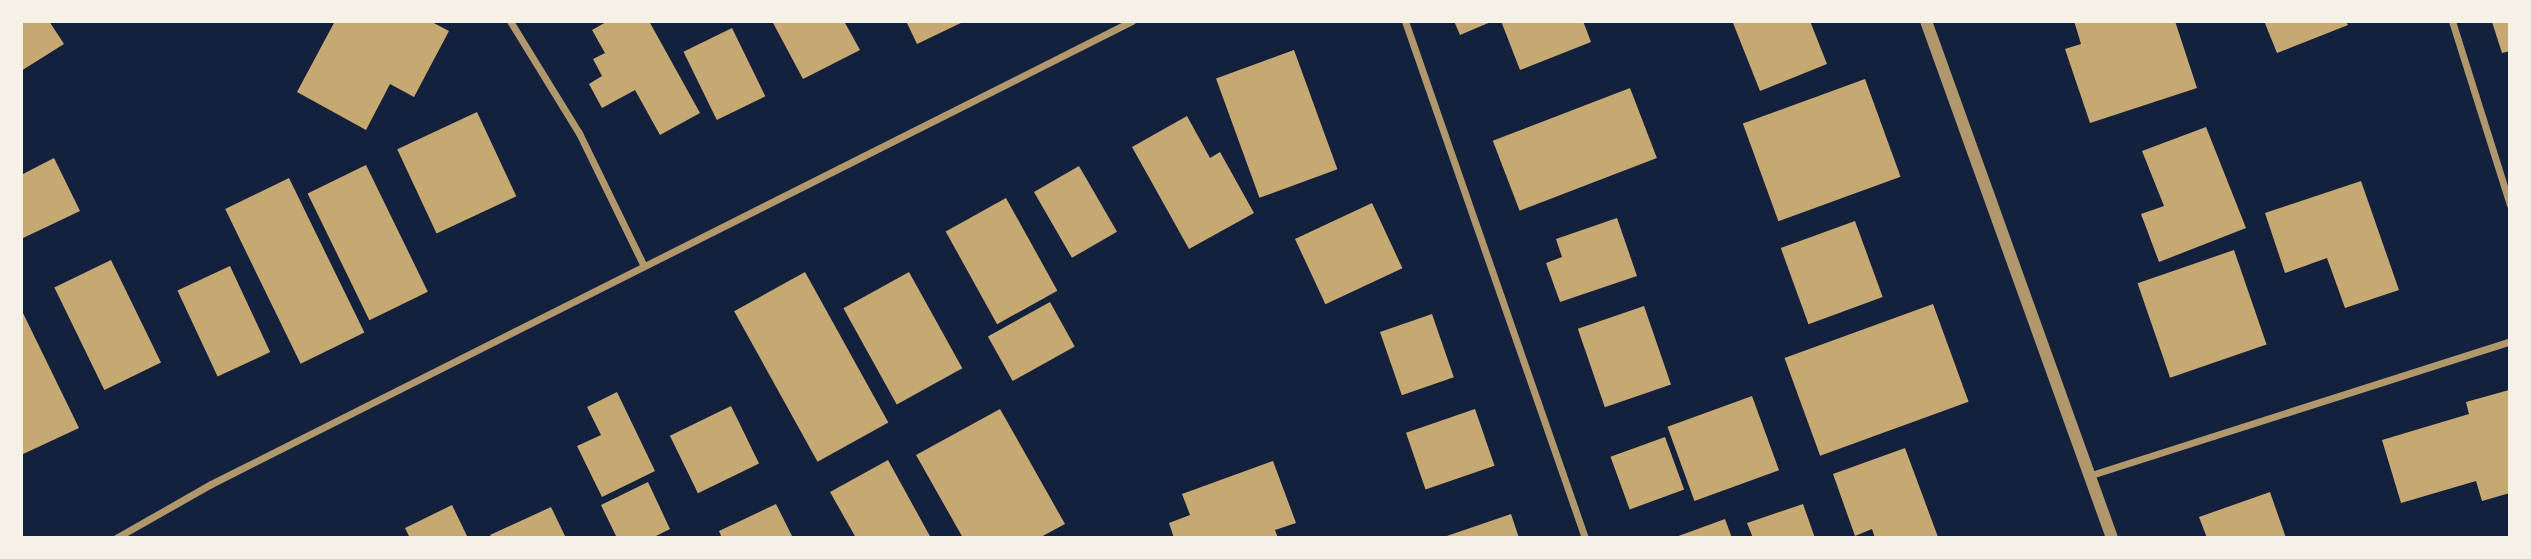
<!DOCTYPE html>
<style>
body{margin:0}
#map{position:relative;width:2531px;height:559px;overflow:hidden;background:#14213d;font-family:Cabin,sans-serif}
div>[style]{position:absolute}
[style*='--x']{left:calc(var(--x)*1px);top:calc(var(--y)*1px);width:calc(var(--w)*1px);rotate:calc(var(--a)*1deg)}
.building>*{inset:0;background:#c6a872;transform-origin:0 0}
.minor>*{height:7px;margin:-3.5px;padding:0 3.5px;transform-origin:3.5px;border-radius:3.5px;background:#b1986c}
.tertiary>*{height:12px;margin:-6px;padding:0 6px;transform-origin:6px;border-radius:6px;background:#b1986c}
span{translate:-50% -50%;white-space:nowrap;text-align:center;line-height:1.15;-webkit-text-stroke:7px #f6f1e7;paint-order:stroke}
.frame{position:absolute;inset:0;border:23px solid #f6f1e7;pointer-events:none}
</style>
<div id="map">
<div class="building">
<div style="clip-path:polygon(21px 21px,49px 21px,64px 44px,21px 71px)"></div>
<div style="clip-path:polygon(335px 21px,430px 21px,449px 31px,414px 97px,390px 84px,366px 130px,297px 92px)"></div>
<div style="clip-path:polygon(608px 21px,649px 21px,700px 113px,660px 135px,635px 90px,602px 108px,589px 84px,602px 76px,593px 59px,605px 53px,592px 30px)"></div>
<div style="clip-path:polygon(772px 21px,844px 21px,860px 50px,803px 79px)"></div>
<div style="clip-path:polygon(906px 21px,965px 21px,917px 44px)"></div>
<div style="clip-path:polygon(1454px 21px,1493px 21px,1460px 35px)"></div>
<div style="clip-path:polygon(1501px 21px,1583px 21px,1591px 42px,1520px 70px)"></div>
<div style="clip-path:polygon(1738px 21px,1810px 21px,1827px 64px,1760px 91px,1733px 23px)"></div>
<div style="clip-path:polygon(2074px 21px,2175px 21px,2197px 88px,2090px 123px,2065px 49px,2081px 44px)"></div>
<div style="clip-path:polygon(2264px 21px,2346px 21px,2348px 25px,2277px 53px)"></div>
<div style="clip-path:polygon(2510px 21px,2510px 51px,2502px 53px,2492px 22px)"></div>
<div style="left:732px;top:28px;width:76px;height:54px;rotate:64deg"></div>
<div style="left:1294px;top:50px;width:127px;height:83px;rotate:70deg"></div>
<div style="left:1865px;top:79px;width:104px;height:130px;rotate:70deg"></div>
<div style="left:1630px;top:88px;width:75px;height:147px;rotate:69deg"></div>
<div style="left:477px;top:112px;width:93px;height:88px;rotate:65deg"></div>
<div style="clip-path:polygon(1187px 116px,1210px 158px,1220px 152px,1254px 213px,1189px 249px,1132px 147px)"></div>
<div style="clip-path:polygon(2206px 127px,2246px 228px,2159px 262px,2141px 214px,2164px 206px,2142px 151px)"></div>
<div style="clip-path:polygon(54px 158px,80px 211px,21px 239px,21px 175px)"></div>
<div style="left:366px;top:165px;width:141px;height:65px;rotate:64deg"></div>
<div style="left:1079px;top:166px;width:76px;height:52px;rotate:60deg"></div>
<div style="left:289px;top:178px;width:172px;height:71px;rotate:64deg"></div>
<div style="clip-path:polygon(2361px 181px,2399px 290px,2345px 308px,2327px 258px,2285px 273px,2265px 213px)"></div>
<div style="left:1006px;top:198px;width:106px;height:69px;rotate:61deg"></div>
<div style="left:1372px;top:203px;width:72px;height:85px;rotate:65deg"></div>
<div style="clip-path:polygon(1617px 218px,1637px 276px,1560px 302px,1546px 263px,1562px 257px,1556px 239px)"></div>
<div style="left:1855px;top:221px;width:81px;height:79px;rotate:70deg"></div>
<div style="left:2234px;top:250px;width:100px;height:102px;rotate:71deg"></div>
<div style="left:111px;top:260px;width:114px;height:63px;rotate:64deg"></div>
<div style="left:230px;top:266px;width:95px;height:58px;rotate:65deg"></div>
<div style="left:805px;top:272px;width:172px;height:81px;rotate:61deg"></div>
<div style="left:909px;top:272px;width:110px;height:75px;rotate:61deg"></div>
<div style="left:1050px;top:302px;width:51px;height:71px;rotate:61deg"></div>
<div style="left:1933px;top:304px;width:104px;height:158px;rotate:70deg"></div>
<div style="left:1644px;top:306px;width:83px;height:70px;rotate:71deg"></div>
<div style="clip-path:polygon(21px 309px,79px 428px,21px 455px)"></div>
<div style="left:1432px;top:314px;width:67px;height:55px;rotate:71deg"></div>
<div style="clip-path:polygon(2509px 390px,2510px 493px,2482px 501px,2476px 481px,2401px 503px,2382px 440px,2469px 414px,2466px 402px)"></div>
<div style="clip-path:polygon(617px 392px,655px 471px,602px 497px,577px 446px,601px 435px,587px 407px)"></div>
<div style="left:1752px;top:396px;width:79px;height:90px;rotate:70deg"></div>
<div style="left:731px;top:406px;width:64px;height:68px;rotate:64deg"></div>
<div style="clip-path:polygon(1000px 409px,1065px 524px,1039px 538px,963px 538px,916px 455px)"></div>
<div style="left:1475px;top:409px;width:60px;height:73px;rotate:71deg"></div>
<div style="left:1665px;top:437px;width:56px;height:58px;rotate:70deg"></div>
<div style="clip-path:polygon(1905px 448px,1938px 537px,1875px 538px,1872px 529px,1855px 536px,1833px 474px)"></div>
<div style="clip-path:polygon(888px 460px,931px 538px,856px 538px,830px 492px)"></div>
<div style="clip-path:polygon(1273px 461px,1296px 523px,1275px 530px,1278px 538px,1174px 538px,1169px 523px,1190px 515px,1182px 494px)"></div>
<div style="clip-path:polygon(648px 482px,670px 529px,652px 538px,617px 538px,601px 505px)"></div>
<div style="clip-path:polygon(2270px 492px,2286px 538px,2207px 538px,2199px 517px)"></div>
<div style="clip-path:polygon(776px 504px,793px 538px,722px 538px,719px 531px)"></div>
<div style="clip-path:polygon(1803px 504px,1815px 538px,1753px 538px,1747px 523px)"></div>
<div style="clip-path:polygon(452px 505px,468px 538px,410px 538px,405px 528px)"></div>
<div style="clip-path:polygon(551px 507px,566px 538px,492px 538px,490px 535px)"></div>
<div style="clip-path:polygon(1511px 514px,1519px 538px,1441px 538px)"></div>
<div style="clip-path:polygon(1725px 519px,1732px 538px,1673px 538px)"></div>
</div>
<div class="minor">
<div style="--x:510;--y:21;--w:132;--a:58.4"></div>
<div style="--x:579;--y:133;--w:148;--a:64"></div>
<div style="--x:1405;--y:21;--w:547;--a:70.8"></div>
<div style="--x:2452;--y:21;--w:193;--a:72.5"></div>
<div style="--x:2088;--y:476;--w:443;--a:-17.7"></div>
<div style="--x:116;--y:538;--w:109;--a:-29.6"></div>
<div style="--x:211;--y:484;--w:1031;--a:-26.69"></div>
</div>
<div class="tertiary">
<div style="--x:1926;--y:21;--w:549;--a:70.21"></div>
</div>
<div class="frame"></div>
</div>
